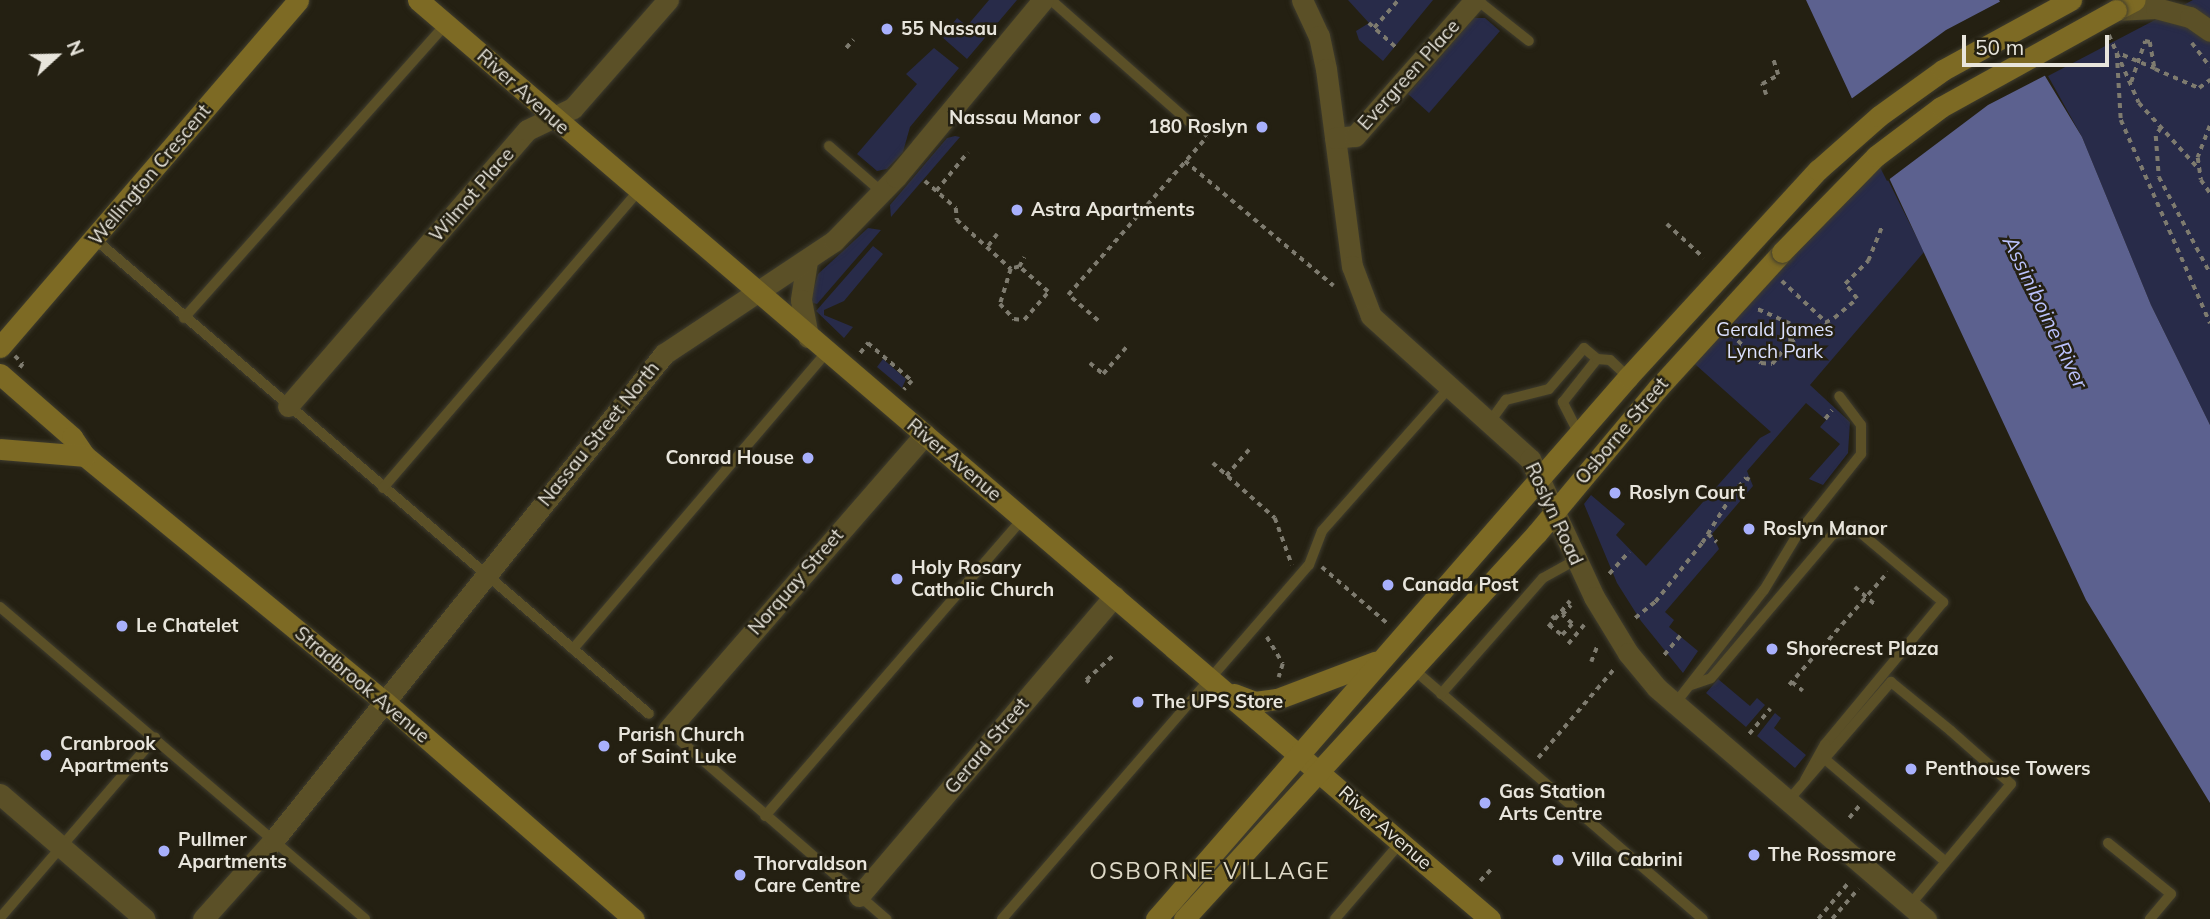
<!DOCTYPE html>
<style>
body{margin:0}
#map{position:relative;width:2210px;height:919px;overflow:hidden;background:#242012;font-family:Mulish,sans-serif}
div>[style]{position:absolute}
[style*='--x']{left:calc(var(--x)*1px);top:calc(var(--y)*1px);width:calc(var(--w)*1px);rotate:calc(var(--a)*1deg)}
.green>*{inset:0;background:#282b49}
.water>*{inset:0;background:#5c618f}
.pier>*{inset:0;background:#242012}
.path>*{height:3.5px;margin-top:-1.75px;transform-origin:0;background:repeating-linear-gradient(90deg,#7e7b6f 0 5px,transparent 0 10px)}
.roads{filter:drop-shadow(0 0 2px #3f3c2e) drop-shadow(0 0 2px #3f3c2e)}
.lane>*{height:10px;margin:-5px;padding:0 5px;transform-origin:5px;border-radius:5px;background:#5b5027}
.street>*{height:21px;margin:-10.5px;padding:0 10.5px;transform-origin:10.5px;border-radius:10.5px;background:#5b5027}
.secondary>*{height:21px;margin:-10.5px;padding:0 10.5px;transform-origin:10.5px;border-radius:10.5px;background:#7d6a24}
.bridges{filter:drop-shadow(0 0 2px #3f3c2e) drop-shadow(0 0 2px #3f3c2e)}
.secondary-bridge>*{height:21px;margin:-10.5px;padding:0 10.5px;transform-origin:10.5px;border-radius:10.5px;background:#7d6a24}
.dots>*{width:19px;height:19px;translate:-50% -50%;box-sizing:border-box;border:4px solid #242012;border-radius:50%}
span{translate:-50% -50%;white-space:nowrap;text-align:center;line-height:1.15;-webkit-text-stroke:5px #242012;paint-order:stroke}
.poi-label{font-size:19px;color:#e8e5dc;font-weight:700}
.left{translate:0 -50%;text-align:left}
.right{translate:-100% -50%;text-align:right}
.street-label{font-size:19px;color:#e8e5dc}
.park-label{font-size:19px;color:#dbe0fe}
.water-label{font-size:21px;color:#bbc2fd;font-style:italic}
.quarter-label{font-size:23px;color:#ded9c7;letter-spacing:2px}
.north{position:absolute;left:21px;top:21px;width:70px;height:70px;-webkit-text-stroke:5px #242012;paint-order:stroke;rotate:68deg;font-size:19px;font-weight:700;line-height:28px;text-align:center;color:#e8e5dc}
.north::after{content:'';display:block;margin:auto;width:24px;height:32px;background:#e8e5dc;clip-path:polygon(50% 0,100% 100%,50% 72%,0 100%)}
.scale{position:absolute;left:1962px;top:35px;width:147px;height:32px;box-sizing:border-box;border:4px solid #e8e5dc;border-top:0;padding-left:9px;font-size:21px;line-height:24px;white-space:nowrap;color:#e8e5dc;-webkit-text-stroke:5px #242012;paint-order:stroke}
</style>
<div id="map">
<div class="green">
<div style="clip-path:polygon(989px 0,1017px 0,967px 59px,942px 37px,957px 18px,967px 26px)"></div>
<div style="clip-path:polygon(1348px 0,1433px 0,1383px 61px,1359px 40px,1356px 31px,1369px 23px)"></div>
<div style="clip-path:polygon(2193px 0,2210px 0,2210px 425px,2151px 305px,2082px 137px,2048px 76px)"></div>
<div style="clip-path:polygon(1474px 18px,1485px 18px,1500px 31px,1429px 113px,1408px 94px)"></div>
<div style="clip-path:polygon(934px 48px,959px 68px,910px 127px,903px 152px,887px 169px,877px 171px,857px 154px,917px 84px,906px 74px)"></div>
<div style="clip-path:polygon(955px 136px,960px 137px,891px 217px,890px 205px,947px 138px)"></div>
<div style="clip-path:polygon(1876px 156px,1924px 252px,1810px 385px,1850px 422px,1848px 453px,1823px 485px,1809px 479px,1840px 444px,1820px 427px,1826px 420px,1806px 403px,1747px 471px,1753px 486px,1712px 534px,1719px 549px,1665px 612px,1674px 620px,1669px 627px,1698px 651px,1683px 673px,1641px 621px,1617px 583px,1584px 504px,1591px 495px,1625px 524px,1616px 535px,1646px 566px,1760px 438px,1771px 432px,1687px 357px)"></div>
<div style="clip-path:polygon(868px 228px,881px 230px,817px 304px,810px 302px,818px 274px)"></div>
<div style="clip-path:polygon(873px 246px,883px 254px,844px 301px,824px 310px,824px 315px,853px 327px,844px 338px,816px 311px)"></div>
<div style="clip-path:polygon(883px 359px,906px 379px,902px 388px,877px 367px)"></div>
<div style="clip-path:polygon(1718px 679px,1750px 706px,1757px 698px,1765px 705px,1746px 727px,1706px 693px)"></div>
<div style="clip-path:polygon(1775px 713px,1781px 718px,1774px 728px,1806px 755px,1795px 768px,1757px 736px)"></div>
</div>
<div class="water">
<div style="clip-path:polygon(1806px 0,1999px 0,2082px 137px,2151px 305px,2210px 425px,2210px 803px,2086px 600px)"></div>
</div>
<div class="pier">
<div style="clip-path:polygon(2003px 0,2050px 73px,1988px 105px,1887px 181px,1847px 102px,1946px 30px)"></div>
</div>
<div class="path">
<div style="--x:1369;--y:23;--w:38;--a:42"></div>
<div style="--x:1374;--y:28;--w:37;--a:-49"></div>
<div style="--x:2109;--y:35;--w:74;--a:66.2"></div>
<div style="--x:2139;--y:103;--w:88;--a:47.8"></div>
<div style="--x:2192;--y:43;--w:30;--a:53"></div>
<div style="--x:846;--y:48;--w:11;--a:-49"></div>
<div style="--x:2155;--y:69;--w:41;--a:-157.2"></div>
<div style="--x:2117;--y:53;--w:67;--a:86.6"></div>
<div style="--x:2121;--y:120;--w:222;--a:66.3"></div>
<div style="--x:2131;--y:82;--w:43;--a:-71.1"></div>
<div style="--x:2145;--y:41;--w:5;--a:11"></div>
<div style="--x:2150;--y:42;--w:27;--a:80"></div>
<div style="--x:2155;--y:69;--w:48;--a:23.4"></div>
<div style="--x:2199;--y:88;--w:14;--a:-36"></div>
<div style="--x:1766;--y:95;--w:12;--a:-110"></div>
<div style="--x:1762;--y:84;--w:18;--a:-29"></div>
<div style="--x:1778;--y:75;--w:16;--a:-108"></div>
<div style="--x:2210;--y:126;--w:34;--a:111"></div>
<div style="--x:2198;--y:158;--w:22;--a:82"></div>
<div style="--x:2201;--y:180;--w:16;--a:55"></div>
<div style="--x:2161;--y:128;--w:9;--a:122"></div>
<div style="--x:2156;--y:136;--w:41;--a:85.8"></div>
<div style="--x:2159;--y:177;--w:109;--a:62"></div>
<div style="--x:1185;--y:161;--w:194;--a:40"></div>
<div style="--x:925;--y:181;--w:41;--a:41.1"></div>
<div style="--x:956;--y:208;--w:12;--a:85"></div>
<div style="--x:957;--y:220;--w:73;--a:42.2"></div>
<div style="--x:1011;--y:269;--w:37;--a:107"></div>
<div style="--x:1000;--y:304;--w:21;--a:47"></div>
<div style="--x:1014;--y:319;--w:10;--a:6"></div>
<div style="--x:1024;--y:320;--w:37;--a:-49"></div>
<div style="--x:1048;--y:292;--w:38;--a:-139"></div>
<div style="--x:1019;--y:267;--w:8;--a:166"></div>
<div style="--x:936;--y:191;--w:50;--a:-50.6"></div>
<div style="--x:1667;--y:224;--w:50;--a:42.6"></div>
<div style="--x:988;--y:246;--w:15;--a:-53"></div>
<div style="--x:1019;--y:267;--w:11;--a:-63"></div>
<div style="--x:1782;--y:281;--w:62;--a:43"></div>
<div style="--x:1098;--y:321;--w:40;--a:-139"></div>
<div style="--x:1068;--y:295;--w:210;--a:-48.7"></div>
<div style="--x:1207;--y:137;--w:4;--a:-135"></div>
<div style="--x:1731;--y:334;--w:42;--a:44"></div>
<div style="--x:1761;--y:363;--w:11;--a:5"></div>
<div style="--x:1772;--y:364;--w:28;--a:-51"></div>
<div style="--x:1790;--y:342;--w:18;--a:-90"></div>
<div style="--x:1790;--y:324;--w:36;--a:-156"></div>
<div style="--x:1790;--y:342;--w:50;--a:-28.6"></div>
<div style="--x:1834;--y:318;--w:30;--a:-40"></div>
<div style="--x:1857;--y:299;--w:19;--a:-129"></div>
<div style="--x:1845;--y:284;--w:33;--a:-45"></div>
<div style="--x:1868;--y:261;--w:37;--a:-68"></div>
<div style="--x:860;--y:353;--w:13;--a:-51"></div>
<div style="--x:868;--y:343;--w:58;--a:40.8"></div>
<div style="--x:912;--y:381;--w:12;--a:132"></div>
<div style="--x:15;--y:356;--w:11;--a:45"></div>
<div style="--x:23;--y:364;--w:5;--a:127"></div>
<div style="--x:1090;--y:363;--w:17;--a:40"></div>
<div style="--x:1103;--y:374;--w:37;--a:-49"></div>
<div style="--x:1825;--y:419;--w:11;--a:-52"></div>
<div style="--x:1213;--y:463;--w:83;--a:41.6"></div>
<div style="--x:1275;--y:518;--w:50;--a:70.1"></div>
<div style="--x:1226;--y:476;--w:35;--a:-49"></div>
<div style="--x:1708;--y:534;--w:12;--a:42"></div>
<div style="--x:1322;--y:567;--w:87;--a:40.8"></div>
<div style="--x:1609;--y:574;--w:30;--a:-48"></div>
<div style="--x:1855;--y:587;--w:29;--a:41"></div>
<div style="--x:1552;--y:616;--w:7;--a:45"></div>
<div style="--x:1635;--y:618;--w:26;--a:-39"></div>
<div style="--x:1655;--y:602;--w:75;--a:-51.5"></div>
<div style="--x:1702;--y:543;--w:57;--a:-58"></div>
<div style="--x:1732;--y:495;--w:22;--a:-51"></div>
<div style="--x:1746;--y:478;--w:4;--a:27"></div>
<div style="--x:1549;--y:625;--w:16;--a:38"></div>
<div style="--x:1562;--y:635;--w:15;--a:-48"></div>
<div style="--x:1572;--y:624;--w:13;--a:-138"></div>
<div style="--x:1562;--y:615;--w:13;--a:-48"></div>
<div style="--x:1548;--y:627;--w:34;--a:-50"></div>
<div style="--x:1267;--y:637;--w:31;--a:59"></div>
<div style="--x:1283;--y:664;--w:14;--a:107"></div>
<div style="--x:1568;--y:644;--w:25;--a:-50"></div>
<div style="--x:1664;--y:655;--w:25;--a:-50"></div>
<div style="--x:1591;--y:662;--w:17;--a:-69"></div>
<div style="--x:1792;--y:682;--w:14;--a:39"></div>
<div style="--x:1089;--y:683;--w:4;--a:-135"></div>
<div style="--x:1086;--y:680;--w:36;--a:-42"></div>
<div style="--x:1789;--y:685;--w:150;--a:-48.8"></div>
<div style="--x:1749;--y:734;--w:33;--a:-50"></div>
<div style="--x:1538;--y:758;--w:117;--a:-49.5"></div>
<div style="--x:1849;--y:818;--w:17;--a:-50"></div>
<div style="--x:1480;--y:881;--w:19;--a:-47"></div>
<div style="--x:1818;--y:919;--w:48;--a:-50"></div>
<div style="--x:1832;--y:919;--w:40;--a:-49"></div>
</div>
<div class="roads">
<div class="lane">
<div style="--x:1051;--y:0;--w:191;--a:41.4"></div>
<div style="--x:1477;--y:0;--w:66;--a:38.3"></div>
<div style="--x:829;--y:146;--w:70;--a:41"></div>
<div style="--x:96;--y:240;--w:728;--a:40.6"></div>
<div style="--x:184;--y:318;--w:394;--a:-48.3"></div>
<div style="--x:1489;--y:423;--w:29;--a:-54"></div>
<div style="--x:1506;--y:400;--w:44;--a:-14.3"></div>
<div style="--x:1549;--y:389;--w:54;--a:-49.5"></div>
<div style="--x:1584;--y:348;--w:17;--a:40"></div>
<div style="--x:1579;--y:434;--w:36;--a:-117"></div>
<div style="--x:1563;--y:402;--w:55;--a:-51.7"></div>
<div style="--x:1597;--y:359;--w:13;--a:4"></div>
<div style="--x:1610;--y:360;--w:25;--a:43"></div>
<div style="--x:383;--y:488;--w:391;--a:-49.3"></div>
<div style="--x:0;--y:607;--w:480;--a:40.5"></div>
<div style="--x:573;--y:649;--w:391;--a:-49.5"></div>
<div style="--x:1412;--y:668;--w:384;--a:40.8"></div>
<div style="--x:1691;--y:685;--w:21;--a:-19"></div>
<div style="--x:1711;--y:678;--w:189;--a:-49.7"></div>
<div style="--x:1833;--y:534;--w:24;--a:-12"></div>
<div style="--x:1856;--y:529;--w:114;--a:40"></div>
<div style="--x:1943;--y:602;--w:185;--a:129.7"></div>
<div style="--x:1825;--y:744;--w:41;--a:119.1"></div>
<div style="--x:1441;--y:694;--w:154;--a:-48.7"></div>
<div style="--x:1543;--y:578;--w:38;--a:-29"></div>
<div style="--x:1674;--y:705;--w:146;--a:-52"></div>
<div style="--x:1764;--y:590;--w:68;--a:-58.9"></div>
<div style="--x:1799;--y:532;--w:100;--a:-51.5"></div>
<div style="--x:1861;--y:454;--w:29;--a:-90"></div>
<div style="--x:1861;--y:425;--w:36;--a:-127"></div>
<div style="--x:668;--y:730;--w:289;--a:40.9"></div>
<div style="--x:1826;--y:760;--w:157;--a:40.4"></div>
<div style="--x:1787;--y:802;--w:159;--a:-49.1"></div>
<div style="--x:1891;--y:682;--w:77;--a:39.2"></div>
<div style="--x:1951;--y:731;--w:80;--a:41.5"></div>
<div style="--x:2011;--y:784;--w:158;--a:129.9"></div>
<div style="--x:765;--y:816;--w:394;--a:-49.1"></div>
<div style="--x:2108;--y:843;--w:81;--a:39"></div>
<div style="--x:2171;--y:894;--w:33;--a:130"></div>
<div style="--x:0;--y:918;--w:238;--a:-49.3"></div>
<div style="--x:1002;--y:919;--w:469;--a:-49.1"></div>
<div style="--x:1309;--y:565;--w:36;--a:-69"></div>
<div style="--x:1322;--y:531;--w:191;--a:-48.4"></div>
<div style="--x:1335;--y:919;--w:101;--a:-49.4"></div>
</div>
<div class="street">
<div style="--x:1302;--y:0;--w:40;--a:65"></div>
<div style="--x:1319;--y:36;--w:34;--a:78"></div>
<div style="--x:1326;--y:69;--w:199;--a:82.5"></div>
<div style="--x:1352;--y:266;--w:53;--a:69.2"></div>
<div style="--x:1371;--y:316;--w:214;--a:42"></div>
<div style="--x:1530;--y:459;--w:152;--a:65.1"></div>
<div style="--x:1594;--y:597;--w:66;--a:58.7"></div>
<div style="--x:1628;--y:653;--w:45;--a:50.4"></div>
<div style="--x:1657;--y:688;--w:355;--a:40.7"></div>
<div style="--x:2116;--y:10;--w:40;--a:-2.9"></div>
<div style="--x:2156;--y:8;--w:35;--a:15"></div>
<div style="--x:2190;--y:17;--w:24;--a:35"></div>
<div style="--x:1335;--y:138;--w:20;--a:-6"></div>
<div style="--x:1355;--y:136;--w:181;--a:-48.6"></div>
<div style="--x:807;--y:261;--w:39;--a:99"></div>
<div style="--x:801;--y:300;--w:38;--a:79"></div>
<div style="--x:288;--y:406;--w:365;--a:-49.1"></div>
<div style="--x:527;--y:130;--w:51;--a:-25.6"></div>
<div style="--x:573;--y:108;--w:144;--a:-48.7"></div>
<div style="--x:668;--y:730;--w:392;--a:-49"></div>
<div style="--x:0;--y:794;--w:191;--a:40.8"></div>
<div style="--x:859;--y:896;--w:394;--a:-49.6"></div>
<div style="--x:203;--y:919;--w:105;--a:-48.1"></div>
<div style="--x:273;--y:841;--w:625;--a:-51.24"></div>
<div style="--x:664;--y:354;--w:204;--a:-33.6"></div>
<div style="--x:834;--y:241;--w:89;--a:-45.9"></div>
<div style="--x:896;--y:177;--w:230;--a:-50.3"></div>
</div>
<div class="secondary">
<div style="--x:418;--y:0;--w:1412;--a:40.61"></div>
<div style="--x:2116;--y:10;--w:21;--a:-28"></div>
<div style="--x:0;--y:347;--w:457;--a:-49.3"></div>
<div style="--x:0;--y:374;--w:96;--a:41.2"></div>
<div style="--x:72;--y:437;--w:23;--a:56"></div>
<div style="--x:85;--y:456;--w:388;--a:39.4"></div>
<div style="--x:385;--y:702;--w:330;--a:41.1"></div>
<div style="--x:0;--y:449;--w:85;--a:4.7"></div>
<div style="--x:1234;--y:694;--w:22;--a:21"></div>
<div style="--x:1255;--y:702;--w:22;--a:-8"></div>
<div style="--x:1277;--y:699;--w:105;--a:-20.7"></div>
<div style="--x:1156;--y:919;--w:719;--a:-48.95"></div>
<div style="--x:1628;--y:377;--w:281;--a:-47.5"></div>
<div style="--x:1818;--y:170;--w:81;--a:-41.5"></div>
<div style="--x:1879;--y:116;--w:79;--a:-35.7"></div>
<div style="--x:1943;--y:70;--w:146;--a:-28.7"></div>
<div style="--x:1184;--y:919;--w:523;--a:-47.56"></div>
<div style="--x:1537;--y:533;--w:189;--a:-50.2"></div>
<div style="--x:1658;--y:388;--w:184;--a:-47.6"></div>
</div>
</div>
<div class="bridges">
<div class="secondary-bridge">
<div style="--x:1782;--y:252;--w:134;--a:-45.6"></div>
<div style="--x:1876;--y:156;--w:81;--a:-37"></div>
<div style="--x:1941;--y:107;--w:200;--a:-29"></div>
</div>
</div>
<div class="dots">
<div style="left:887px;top:29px;background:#a8b0fc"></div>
<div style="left:1095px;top:118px;background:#a8b0fc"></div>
<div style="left:1262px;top:127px;background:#a8b0fc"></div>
<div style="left:1017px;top:210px;background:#a8b0fc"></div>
<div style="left:808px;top:458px;background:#a8b0fc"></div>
<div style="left:1615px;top:493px;background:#a8b0fc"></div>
<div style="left:1749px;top:529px;background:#a8b0fc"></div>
<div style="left:897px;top:579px;background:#a8b0fc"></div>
<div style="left:1388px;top:585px;background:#a8b0fc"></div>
<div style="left:122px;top:626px;background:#a8b0fc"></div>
<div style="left:1772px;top:649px;background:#a8b0fc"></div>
<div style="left:1138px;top:702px;background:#a8b0fc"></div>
<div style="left:604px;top:746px;background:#a8b0fc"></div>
<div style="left:46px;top:755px;background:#a8b0fc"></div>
<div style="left:1911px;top:769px;background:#a8b0fc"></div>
<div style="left:1485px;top:803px;background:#a8b0fc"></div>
<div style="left:164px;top:851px;background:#a8b0fc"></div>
<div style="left:1754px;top:855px;background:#a8b0fc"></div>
<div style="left:1558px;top:860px;background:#a8b0fc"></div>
<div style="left:740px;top:875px;background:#a8b0fc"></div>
</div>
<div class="poi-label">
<span class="left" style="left:901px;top:29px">55 Nassau</span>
<span class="right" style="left:1081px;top:118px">Nassau Manor</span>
<span class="right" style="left:1248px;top:127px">180 Roslyn</span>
<span class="left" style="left:1031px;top:210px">Astra Apartments</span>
<span class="right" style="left:794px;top:458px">Conrad House</span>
<span class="left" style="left:1629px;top:493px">Roslyn Court</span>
<span class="left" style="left:1763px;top:529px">Roslyn Manor</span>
<span class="left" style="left:911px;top:579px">Holy Rosary<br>Catholic Church</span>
<span class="left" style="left:1402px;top:585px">Canada Post</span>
<span class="left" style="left:136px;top:626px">Le Chatelet</span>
<span class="left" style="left:1786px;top:649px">Shorecrest Plaza</span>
<span class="left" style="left:1152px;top:702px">The UPS Store</span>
<span class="left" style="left:618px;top:746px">Parish Church<br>of Saint Luke</span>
<span class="left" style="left:60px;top:755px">Cranbrook<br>Apartments</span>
<span class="left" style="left:1925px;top:769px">Penthouse Towers</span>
<span class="left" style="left:1499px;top:803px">Gas Station<br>Arts Centre</span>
<span class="left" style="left:178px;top:851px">Pullmer<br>Apartments</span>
<span class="left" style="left:1768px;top:855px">The Rossmore</span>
<span class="left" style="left:1572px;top:860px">Villa Cabrini</span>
<span class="left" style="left:754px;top:875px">Thorvaldson<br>Care Centre</span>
</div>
<div class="street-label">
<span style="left:1409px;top:75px;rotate:-48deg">Evergreen Place</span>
<span style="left:523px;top:92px;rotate:42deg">River Avenue</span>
<span style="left:150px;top:175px;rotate:-50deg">Wellington Crescent</span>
<span style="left:472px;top:195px;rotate:-49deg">Wilmot Place</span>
<span style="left:1622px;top:431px;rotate:-50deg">Osborne Street</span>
<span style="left:599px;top:434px;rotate:-51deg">Nassau Street North</span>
<span style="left:954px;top:460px;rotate:40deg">River Avenue</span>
<span style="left:1554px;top:514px;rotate:65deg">Roslyn Road</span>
<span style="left:796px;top:582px;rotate:-49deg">Norquay Street</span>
<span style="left:362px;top:685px;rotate:40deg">Stradbrook Avenue</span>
<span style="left:987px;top:746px;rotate:-50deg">Gerard Street</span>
<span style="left:1385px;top:828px;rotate:41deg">River Avenue</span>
</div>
<div class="park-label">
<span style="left:1775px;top:341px">Gerald James<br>Lynch Park</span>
</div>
<div class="water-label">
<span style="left:2046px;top:312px;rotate:64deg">Assiniboine River</span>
</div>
<div class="quarter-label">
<span style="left:1210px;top:871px">OSBORNE VILLAGE</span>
</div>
<div class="north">N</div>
<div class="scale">50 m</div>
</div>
